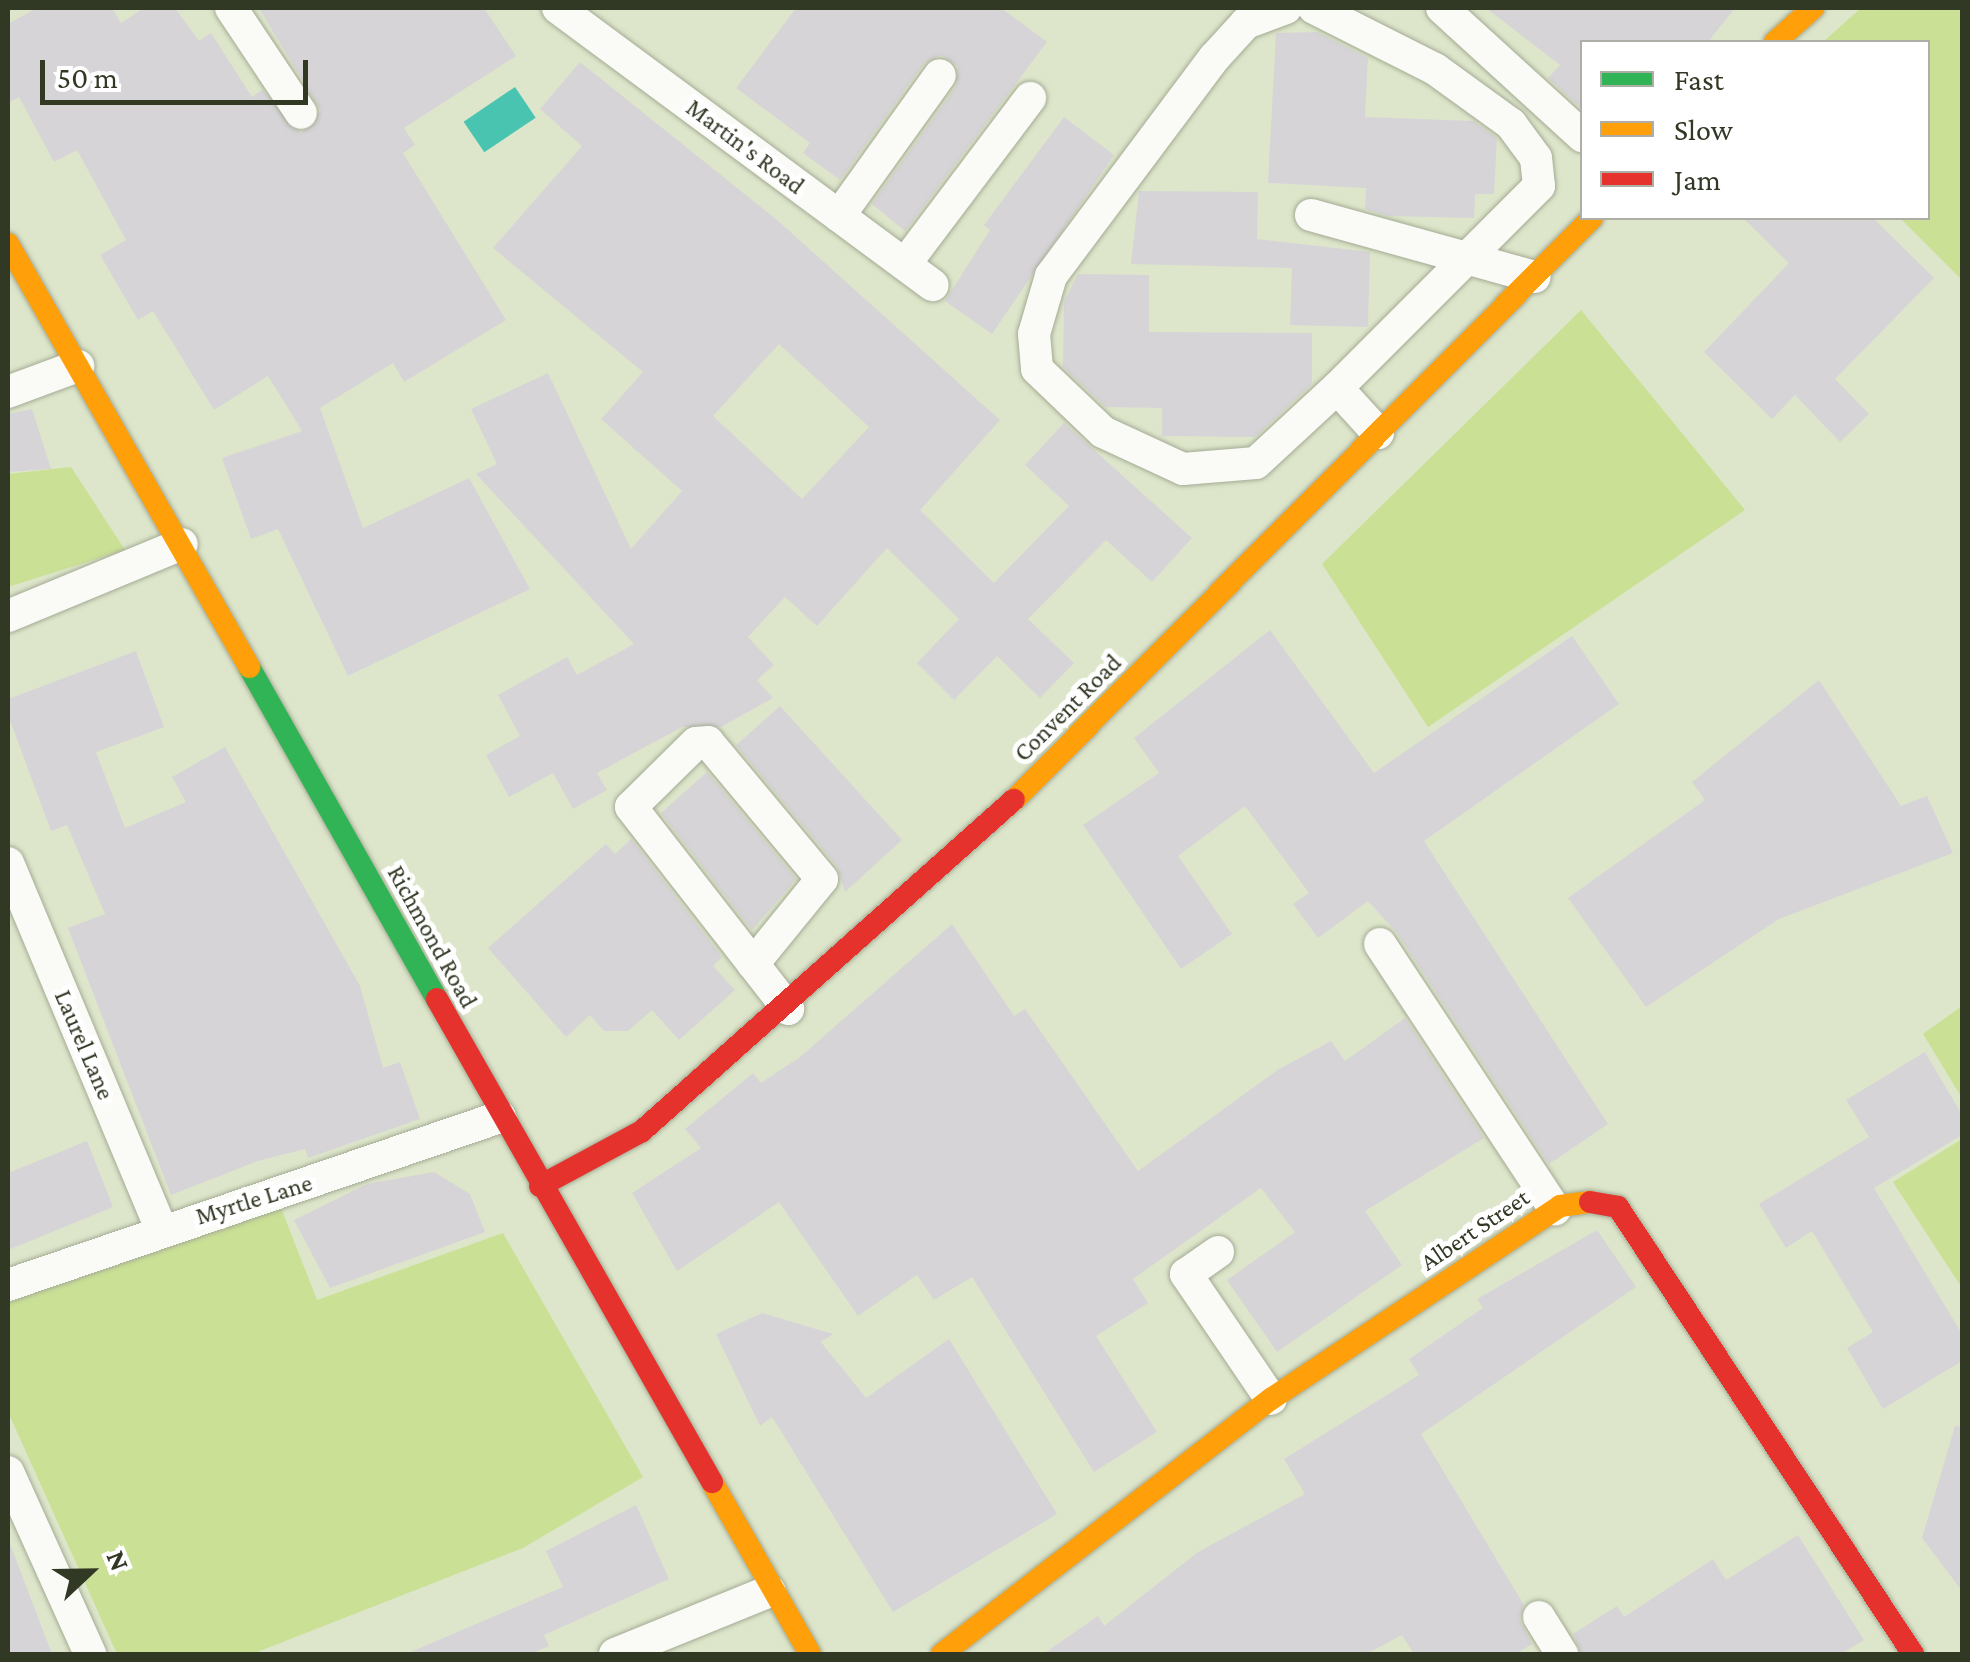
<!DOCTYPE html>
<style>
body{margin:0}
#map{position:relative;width:1970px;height:1662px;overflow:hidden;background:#dde6ca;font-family:"Crimson Pro",serif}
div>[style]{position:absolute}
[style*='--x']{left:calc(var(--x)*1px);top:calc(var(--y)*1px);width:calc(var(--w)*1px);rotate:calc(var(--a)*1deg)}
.green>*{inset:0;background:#cae095}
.water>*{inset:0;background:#49c4b0;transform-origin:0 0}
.building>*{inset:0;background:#d7d4d8}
.roads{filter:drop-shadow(0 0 2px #a4ab95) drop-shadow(0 0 2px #a4ab95)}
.street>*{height:32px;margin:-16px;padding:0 16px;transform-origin:16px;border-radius:16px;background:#fafbf7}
.fast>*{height:22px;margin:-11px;padding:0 11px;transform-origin:11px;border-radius:11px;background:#30b455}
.slow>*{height:22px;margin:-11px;padding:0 11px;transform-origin:11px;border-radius:11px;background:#ff9f0a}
.jam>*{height:22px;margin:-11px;padding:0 11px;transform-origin:11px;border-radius:11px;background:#e5322d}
span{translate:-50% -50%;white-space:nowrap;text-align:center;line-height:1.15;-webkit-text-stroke:10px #fff;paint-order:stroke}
.street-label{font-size:25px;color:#313824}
.frame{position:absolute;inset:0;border:10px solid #313824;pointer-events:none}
.legend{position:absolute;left:1580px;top:40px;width:350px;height:180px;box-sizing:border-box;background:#fff;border:2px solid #adafa7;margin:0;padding:12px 18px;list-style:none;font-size:30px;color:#313824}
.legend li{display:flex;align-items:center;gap:20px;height:50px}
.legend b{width:50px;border:2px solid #adafa7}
.north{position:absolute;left:40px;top:1522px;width:100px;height:100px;-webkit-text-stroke:8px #fff;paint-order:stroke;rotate:68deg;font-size:28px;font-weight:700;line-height:40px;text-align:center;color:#313824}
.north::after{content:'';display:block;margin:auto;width:35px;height:45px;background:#313824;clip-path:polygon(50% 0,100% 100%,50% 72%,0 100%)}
.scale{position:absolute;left:40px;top:60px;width:268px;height:45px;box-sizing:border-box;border:5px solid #313824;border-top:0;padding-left:12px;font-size:30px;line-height:35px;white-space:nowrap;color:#313824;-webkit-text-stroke:8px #fff;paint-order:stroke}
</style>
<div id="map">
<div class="green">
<div style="clip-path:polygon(1861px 8px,1962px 8px,1962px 280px,1900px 218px,1928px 218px,1928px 42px,1823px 42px)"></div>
<div style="clip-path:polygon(1581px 310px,1745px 510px,1428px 727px,1322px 564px)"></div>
<div style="clip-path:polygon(71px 467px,125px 550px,8px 587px,8px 474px)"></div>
<div style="clip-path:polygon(1962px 1006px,1962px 1098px,1923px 1034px)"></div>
<div style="clip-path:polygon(1962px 1139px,1962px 1288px,1893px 1182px)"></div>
<div style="clip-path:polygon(279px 1203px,317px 1300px,503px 1233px,643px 1477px,523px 1548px,252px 1654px,117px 1654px,8px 1412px,8px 1303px)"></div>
</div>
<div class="water">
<div style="left:515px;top:87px;width:37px;height:62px;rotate:56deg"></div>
</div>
<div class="building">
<div style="clip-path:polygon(37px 8px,112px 8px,121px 23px,144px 8px,175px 8px,199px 41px,211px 33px,252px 97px,262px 90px,301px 133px,321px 111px,259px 8px,484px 8px,516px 56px,404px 128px,415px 145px,403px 153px,506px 320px,404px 382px,393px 363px,320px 408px,363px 528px,469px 478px,530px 589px,348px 676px,278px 529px,251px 539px,222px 458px,302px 431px,268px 376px,214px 410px,153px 311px,138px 320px,100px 255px,126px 240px,77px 150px,54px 162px,19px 97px,8px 103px,8px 24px)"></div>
<div style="clip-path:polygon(796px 8px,1001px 8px,1047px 42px,905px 231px,872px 204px,956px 87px,958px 66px,941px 55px,924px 63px,840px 180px,803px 153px,810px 143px,736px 88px)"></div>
<div style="clip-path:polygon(1486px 8px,1735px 8px,1708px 42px,1582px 42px,1582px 109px,1548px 78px,1560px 65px)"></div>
<div style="clip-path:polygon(1317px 32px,1368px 58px,1365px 117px,1473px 121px,1497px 138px,1494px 194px,1475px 194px,1474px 218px,1388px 216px,1365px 209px,1366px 188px,1268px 183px,1276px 33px)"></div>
<div style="clip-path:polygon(evenodd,580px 62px,777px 220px,1000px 420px,920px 510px,994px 583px,1069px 506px,1025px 465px,1064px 423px,1192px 538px,1152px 582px,1106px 540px,1028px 619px,1074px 663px,1040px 698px,997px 656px,954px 700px,917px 663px,959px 619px,887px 548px,817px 626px,785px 597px,748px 637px,774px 665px,757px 680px,773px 698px,721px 727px,682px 727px,597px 773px,607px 790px,573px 809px,553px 773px,509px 797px,486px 755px,520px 736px,498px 695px,567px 657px,577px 675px,634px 644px,476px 474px,497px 464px,471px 409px,548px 373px,631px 549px,682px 491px,601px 419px,643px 372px,493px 248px,582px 146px,540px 109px,580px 62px,779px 344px,869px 427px,802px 499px,713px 416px,779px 344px)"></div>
<div style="clip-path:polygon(1064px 117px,1114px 155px,992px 334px,945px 301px,990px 230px,984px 225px)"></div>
<div style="clip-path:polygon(1139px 191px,1258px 192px,1257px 239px,1370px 252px,1368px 327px,1290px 325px,1292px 268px,1131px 264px)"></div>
<div style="clip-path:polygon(1743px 218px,1873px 218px,1934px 278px,1835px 379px,1869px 414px,1840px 442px,1795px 395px,1772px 419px,1704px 352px,1789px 263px)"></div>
<div style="clip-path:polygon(1078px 274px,1149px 275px,1149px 332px,1312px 333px,1312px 384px,1255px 437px,1162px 436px,1162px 408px,1106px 407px,1063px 367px,1064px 302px)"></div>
<div style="clip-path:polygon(32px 409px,51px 469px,8px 472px,8px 414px)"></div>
<div style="clip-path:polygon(1270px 630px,1374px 773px,1572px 636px,1619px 704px,1424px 841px,1608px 1124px,1549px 1164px,1397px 933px,1368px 901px,1318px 938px,1293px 904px,1309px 893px,1245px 806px,1178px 856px,1232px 934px,1181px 969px,1083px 825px,1159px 773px,1134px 738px)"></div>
<div style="clip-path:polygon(136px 651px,164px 727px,96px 752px,125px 828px,186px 802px,172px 777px,225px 747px,360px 986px,383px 1068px,400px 1062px,420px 1119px,308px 1158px,305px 1149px,258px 1161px,171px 1195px,68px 928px,105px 914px,67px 825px,51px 831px,8px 715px,8px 699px)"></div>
<div style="clip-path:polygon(1819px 680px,1901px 806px,1927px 796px,1953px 853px,1779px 919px,1646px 1007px,1568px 898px,1705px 800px,1692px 782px)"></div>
<div style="clip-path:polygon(780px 706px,902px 840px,845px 892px,837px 866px,736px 745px)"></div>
<div style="clip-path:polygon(707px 772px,796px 879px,752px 930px,661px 813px)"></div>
<div style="clip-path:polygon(631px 839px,722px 957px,713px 966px,735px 990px,679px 1040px,652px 1010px,628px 1031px,604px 1031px,590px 1015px,566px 1037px,488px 948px,606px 844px,615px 854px)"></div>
<div style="clip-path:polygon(952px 924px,1014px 1016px,1025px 1009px,1138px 1171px,1279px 1069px,1331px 1041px,1345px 1061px,1405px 1018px,1484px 1138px,1365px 1211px,1402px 1265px,1277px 1352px,1227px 1280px,1295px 1232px,1261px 1188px,1133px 1279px,1148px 1303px,1096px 1336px,1157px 1432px,1094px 1472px,972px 1277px,934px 1300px,917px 1275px,858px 1316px,779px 1202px,677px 1271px,632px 1193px,701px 1148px,685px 1129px,753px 1073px,761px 1083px,800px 1057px)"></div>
<div style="clip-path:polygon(1925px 1052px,1962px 1115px,1962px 1135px,1874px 1188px,1962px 1334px,1962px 1361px,1883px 1409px,1847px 1348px,1873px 1332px,1812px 1231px,1786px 1248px,1759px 1204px,1869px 1137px,1846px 1100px)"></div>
<div style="clip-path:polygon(87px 1141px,113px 1207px,8px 1250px,8px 1173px)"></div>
<div style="clip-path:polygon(434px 1172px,470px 1194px,485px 1232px,330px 1288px,294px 1220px,367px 1184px)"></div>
<div style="clip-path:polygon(1597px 1230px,1636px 1287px,1421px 1434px,1524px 1605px,1519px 1619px,1532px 1644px,1516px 1654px,1414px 1654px,1402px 1635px,1366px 1654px,1043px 1654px,1098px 1616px,1104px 1626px,1198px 1552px,1305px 1494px,1284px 1459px,1419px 1375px,1409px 1359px,1483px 1308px,1477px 1299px)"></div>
<div style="clip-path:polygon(762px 1313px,833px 1334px,821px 1342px,866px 1398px,949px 1339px,1057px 1514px,893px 1612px,772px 1417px,760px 1426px,716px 1334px)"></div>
<div style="clip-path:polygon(1955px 1426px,1962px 1427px,1962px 1591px,1922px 1538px)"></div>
<div style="clip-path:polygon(636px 1505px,669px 1579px,544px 1635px,549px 1646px,530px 1654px,406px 1654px,563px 1587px,546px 1551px)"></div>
<div style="clip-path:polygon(1798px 1535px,1864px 1640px,1841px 1654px,1582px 1654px,1573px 1634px,1617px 1606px,1624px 1617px,1713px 1559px,1726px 1580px)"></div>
<div style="clip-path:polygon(8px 1544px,10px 1544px,52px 1654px,8px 1654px)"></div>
</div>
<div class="roads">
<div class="street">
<div style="--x:231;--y:8;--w:126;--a:56.3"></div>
<div style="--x:558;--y:8;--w:466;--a:36.5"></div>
<div style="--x:1286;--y:8;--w:43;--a:159.4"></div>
<div style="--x:1246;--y:23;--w:47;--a:132.4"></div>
<div style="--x:1214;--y:58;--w:272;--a:126.8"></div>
<div style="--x:1051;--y:276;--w:60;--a:106.3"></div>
<div style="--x:1034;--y:334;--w:35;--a:85"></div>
<div style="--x:1037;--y:369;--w:91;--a:43.7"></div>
<div style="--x:1103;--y:432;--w:88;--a:24.8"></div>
<div style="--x:1183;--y:469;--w:73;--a:-4.7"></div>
<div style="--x:1256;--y:463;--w:110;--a:-42.8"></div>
<div style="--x:1337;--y:388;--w:61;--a:47.7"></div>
<div style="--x:1314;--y:8;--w:136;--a:26.8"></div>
<div style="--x:1435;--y:69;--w:94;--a:35.9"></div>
<div style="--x:1511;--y:124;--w:42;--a:53.7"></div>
<div style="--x:1536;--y:158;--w:28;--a:84"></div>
<div style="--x:1539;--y:186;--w:286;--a:135"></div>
<div style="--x:1442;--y:8;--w:190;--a:42.4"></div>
<div style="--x:1311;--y:215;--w:232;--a:15.5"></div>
<div style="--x:839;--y:216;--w:173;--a:-54.4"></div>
<div style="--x:905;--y:264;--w:208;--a:-53"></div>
<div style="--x:8;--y:392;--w:75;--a:-20.4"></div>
<div style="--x:8;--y:616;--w:188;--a:-22.5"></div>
<div style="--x:8;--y:863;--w:396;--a:67.3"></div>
<div style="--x:1380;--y:944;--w:318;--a:56.6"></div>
<div style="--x:753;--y:964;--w:109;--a:-50.9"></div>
<div style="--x:822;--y:879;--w:178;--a:-129.8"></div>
<div style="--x:708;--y:742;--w:12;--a:175"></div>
<div style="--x:696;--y:743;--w:91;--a:135.4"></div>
<div style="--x:631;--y:807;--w:256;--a:52.1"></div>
<div style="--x:1218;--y:1252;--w:39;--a:145"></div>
<div style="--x:1186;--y:1274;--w:151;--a:55.8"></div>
<div style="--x:8;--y:1285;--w:520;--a:-18.85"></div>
<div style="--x:8;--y:1472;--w:200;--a:65.7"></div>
<div style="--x:1539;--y:1617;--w:44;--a:58.1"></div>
<div style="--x:615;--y:1654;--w:167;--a:-22.1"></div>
</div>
<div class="fast">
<div style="--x:249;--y:667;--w:382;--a:60.5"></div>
</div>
<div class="slow">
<div style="--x:1775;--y:42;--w:51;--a:-41.8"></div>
<div style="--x:8;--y:244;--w:487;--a:60.3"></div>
<div style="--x:1014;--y:800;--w:820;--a:-45.2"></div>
<div style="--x:712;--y:1482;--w:198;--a:60.3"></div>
<div style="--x:942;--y:1654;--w:416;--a:-37.8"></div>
<div style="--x:1271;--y:1399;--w:348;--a:-33.7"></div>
<div style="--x:1560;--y:1206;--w:30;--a:-8"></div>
</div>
<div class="jam">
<div style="--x:437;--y:999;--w:556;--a:60.34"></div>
<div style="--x:540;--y:1186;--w:116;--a:-28.3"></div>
<div style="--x:642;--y:1131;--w:498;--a:-41.7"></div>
<div style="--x:1590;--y:1202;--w:28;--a:10"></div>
<div style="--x:1618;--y:1207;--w:536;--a:56.58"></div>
</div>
</div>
<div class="street-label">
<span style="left:745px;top:147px;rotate:37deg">Martin's Road</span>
<span style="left:1068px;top:708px;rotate:-45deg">Convent Road</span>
<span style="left:432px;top:937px;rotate:61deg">Richmond Road</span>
<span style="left:84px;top:1045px;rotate:67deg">Laurel Lane</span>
<span style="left:254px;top:1200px;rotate:-17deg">Myrtle Lane</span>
<span style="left:1475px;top:1230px;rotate:-34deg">Albert Street</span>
</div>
<div class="frame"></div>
<ul class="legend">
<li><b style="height:12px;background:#30b455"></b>Fast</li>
<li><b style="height:12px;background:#ff9f0a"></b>Slow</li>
<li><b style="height:12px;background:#e5322d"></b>Jam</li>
</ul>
<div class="north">N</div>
<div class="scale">50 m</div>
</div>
